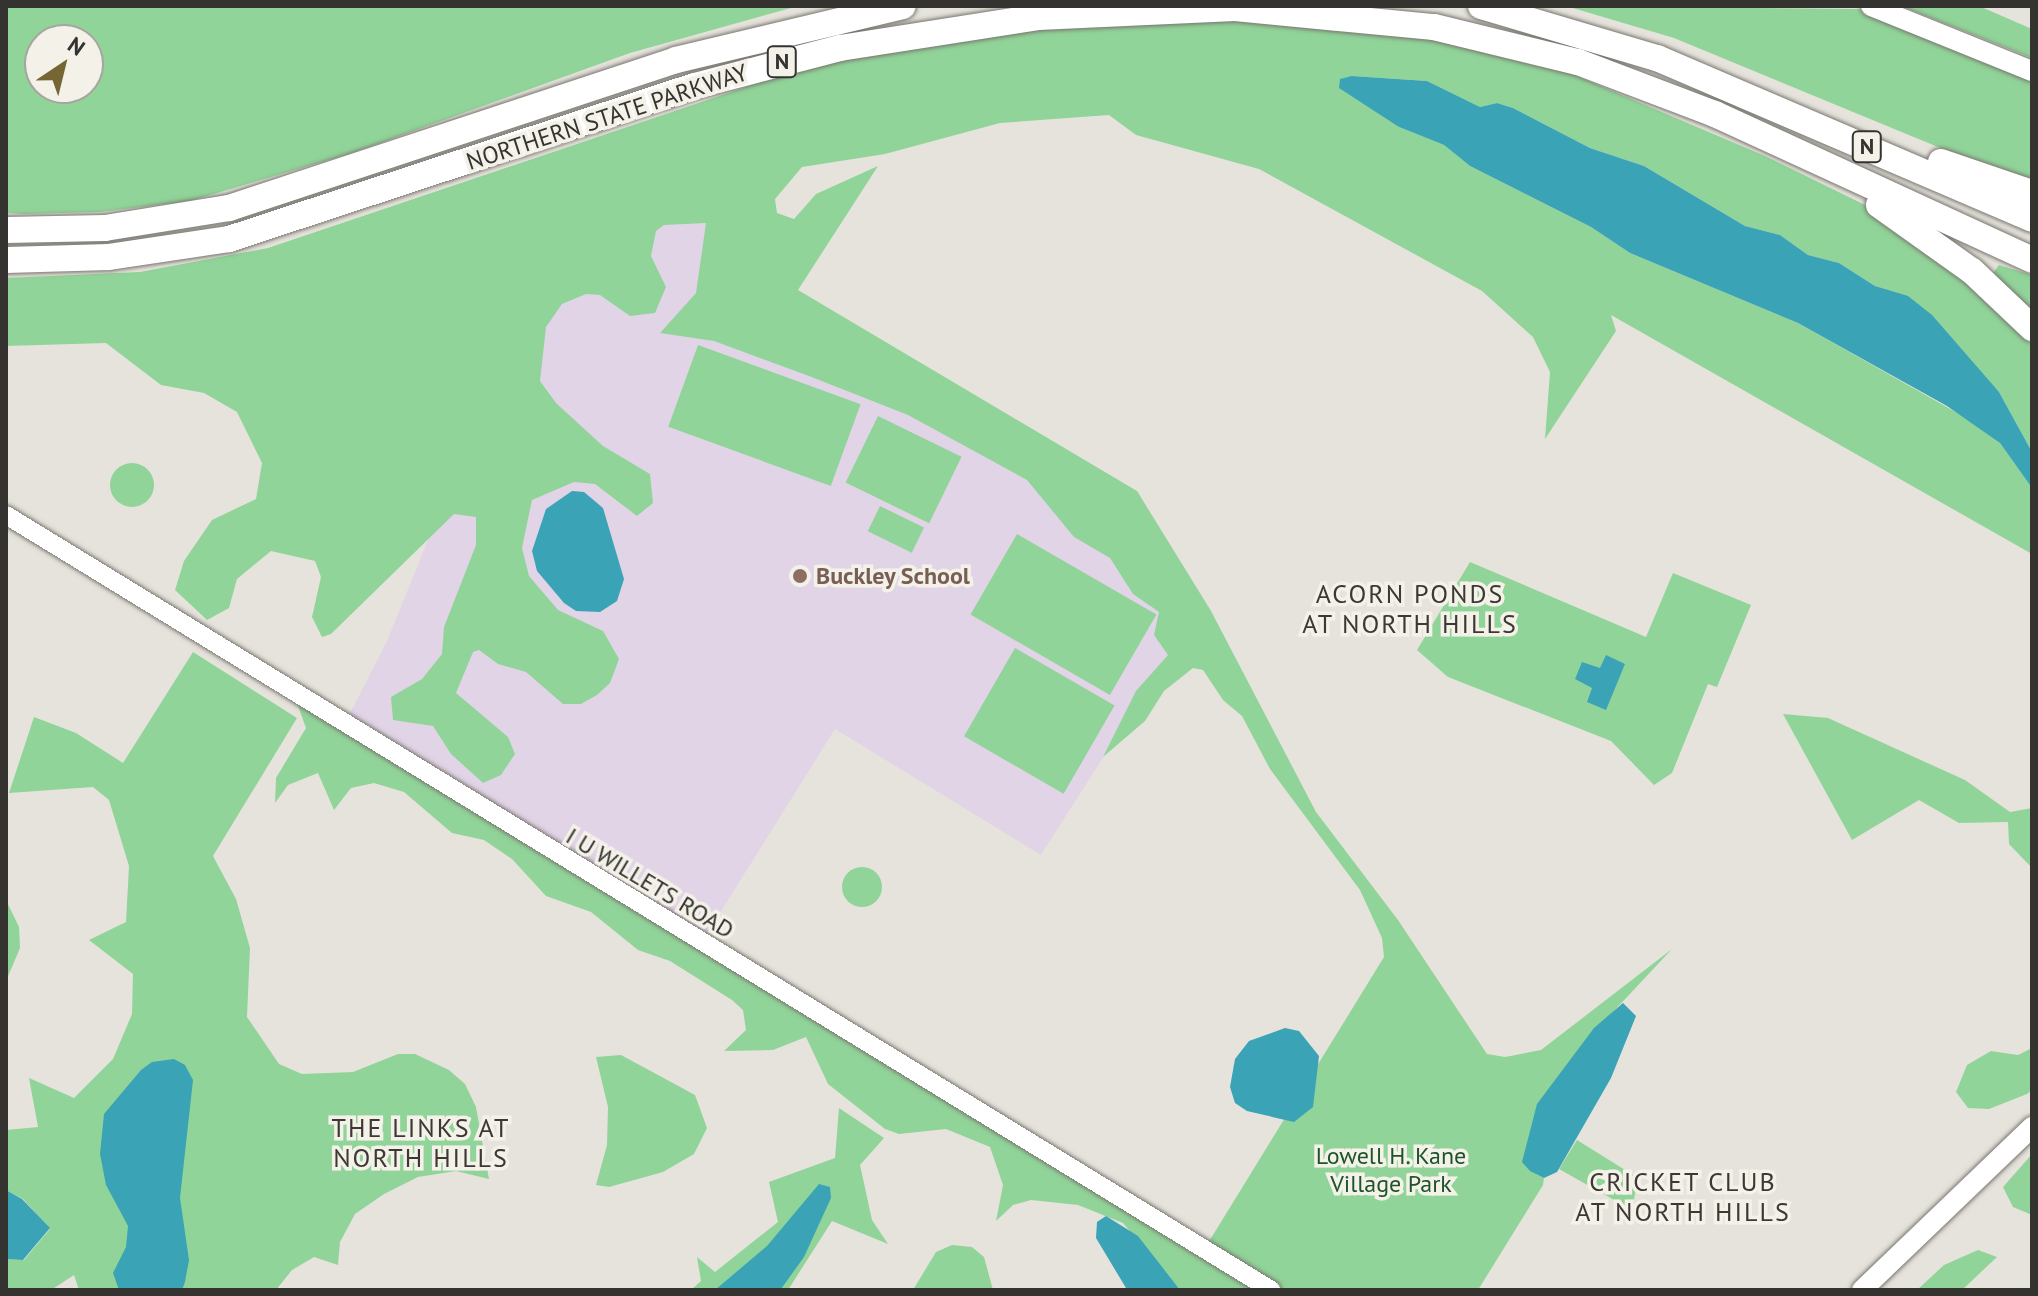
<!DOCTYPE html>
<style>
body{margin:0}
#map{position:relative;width:2038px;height:1296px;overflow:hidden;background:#e6e3dc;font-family:"PT Sans",sans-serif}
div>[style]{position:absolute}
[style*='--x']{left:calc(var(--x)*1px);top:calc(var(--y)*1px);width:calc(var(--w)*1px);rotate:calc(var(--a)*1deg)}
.education>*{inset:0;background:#e2d4e7}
.green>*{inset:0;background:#91d499;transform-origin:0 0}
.round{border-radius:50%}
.water>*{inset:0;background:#3aa3b6}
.roads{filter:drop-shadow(0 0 2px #78766f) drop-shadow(0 0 2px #78766f)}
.tertiary>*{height:18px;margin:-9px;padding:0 9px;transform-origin:9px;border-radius:9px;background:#fff}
.secondary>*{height:20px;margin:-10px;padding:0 10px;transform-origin:10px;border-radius:10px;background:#fff}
.motorway>*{height:26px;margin:-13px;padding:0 13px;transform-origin:13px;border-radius:13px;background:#fff}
.dots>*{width:22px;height:22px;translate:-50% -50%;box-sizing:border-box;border:4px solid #f4f1e9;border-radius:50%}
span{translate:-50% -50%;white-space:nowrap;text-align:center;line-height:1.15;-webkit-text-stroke:7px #f4f1e9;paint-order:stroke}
.shield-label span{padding:2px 6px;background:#f4f1e9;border:2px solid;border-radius:6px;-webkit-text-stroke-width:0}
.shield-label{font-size:22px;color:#343330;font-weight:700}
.street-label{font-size:24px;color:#343330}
.education-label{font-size:24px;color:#785e54;font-weight:700}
.left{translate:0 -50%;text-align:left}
.park-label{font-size:24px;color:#1e5429}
.neighbourhood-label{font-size:26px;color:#3c3934;letter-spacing:2px}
.frame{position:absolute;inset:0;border:8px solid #343330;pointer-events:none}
.north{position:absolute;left:24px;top:24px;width:80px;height:80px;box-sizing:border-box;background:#f4f1e9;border:2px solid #a7a59f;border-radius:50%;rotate:35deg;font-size:22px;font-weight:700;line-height:32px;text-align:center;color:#343330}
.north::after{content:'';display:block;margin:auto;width:28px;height:36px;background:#756633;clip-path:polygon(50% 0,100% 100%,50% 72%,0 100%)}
</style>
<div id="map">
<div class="education">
<div style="clip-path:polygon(709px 199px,720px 270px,1137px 491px,1211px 611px,1130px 715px,1041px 855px,835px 729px,703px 940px,346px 721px,387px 641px,445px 498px,540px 380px,541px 320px,597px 239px)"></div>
</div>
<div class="green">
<div style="clip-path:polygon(evenodd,6px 6px,798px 6px,630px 53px,355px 152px,190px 201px,100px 212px,24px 214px,6px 213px,6px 6px,40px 40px,88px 40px,88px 88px,40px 88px,40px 40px)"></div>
<div style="clip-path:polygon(1566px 6px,1859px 9px,2032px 82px,2032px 179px,1938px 147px,1674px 38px)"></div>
<div style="clip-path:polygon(1901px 6px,1979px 6px,2032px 29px,2032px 58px)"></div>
<div style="clip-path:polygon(1272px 18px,1393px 29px,1563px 70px,1765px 156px,1865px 205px,1931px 246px,1991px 295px,2032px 345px,2032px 452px,1999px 392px,1908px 297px,1875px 286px,1839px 263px,1808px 255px,1780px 235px,1745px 226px,1644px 166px,1590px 148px,1513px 108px,1497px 103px,1480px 107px,1427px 81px,1352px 76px,1399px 127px,1444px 145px,1470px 166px,1591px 227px,1630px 253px,1798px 323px,1975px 423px,2000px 443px,2032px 488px,2032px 554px,1611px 315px,1616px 331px,1545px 439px,1550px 372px,1533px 337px,1482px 291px,1259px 169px,1136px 135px,1109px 115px,1000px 123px,885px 154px,802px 167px,775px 199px,777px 213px,794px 219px,816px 194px,878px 166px,798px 290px,1137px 491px,1211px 611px,1316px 812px,1398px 920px,1487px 1054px,1505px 1057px,1541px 1050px,1672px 949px,1582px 1045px,1536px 1174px,1544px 1178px,1543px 1185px,1478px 1290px,1270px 1290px,1205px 1248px,1384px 957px,1382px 938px,1360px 890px,1270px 769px,1242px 716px,1223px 700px,1203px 670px,1193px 668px,1164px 691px,1145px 721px,1103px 757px,1136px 691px,1168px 655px,1154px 635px,1159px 612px,1133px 594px,1110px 558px,1074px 537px,1027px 480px,908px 415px,809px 376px,714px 341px,660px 333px,696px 293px,706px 223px,664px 225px,656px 231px,651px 256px,666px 287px,655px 313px,630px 316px,600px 295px,586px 294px,562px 304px,546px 327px,540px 381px,556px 403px,603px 446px,650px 474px,653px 503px,637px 516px,595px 484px,574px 482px,532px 500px,522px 548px,529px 576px,558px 610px,603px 631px,619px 659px,610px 683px,597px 695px,581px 704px,563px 704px,526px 672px,498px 664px,479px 650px,473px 652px,456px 693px,508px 737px,515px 754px,501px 775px,483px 783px,451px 754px,433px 726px,393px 720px,391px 697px,422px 679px,442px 654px,444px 627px,476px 545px,476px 517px,454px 514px,331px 634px,322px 637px,312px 617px,321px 577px,315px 561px,271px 551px,237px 579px,229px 608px,207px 620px,175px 590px,184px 561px,212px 520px,256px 499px,262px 463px,237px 412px,204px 393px,161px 385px,106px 343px,6px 346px,6px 278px,140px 272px,268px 248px,788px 73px,898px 48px,1043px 26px)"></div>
<div style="clip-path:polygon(1999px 265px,2032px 275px,2032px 313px,1993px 273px)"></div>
<div style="left:698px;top:345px;width:173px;height:87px;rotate:20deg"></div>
<div style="left:878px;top:416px;width:93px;height:74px;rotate:26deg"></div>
<div class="round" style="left:110px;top:463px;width:44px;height:44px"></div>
<div style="left:880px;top:506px;width:49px;height:28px;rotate:26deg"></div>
<div style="left:1017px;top:534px;width:161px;height:93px;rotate:30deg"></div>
<div style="clip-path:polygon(1470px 562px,1646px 637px,1673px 573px,1751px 605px,1717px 687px,1708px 684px,1672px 773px,1654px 785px,1611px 741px,1448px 677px,1417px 650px)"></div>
<div style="left:1015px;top:648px;width:115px;height:102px;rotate:30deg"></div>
<div style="clip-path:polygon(193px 652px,297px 718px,213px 856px,236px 899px,250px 948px,247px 1017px,279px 1064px,302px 1074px,353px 1072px,398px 1054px,415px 1054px,449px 1070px,465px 1084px,476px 1107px,489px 1179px,456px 1171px,418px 1177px,384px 1194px,355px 1214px,340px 1242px,338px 1265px,314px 1257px,292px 1270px,276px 1290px,79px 1290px,74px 1275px,51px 1290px,6px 1290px,6px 1259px,24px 1260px,50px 1229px,23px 1199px,6px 1190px,6px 1130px,38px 1127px,29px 1078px,74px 1098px,113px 1059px,132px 1014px,133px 974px,89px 940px,126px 922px,129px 866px,109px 800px,93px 787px,9px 793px,34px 717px,76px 733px,123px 763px)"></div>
<div style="clip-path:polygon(297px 703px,1262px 1290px,1180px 1290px,1123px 1223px,1078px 1205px,1031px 1200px,1013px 1205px,996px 1221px,1003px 1185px,990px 1147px,946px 1129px,899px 1134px,885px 1129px,828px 1084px,806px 1037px,773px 1050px,724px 1051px,746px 1030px,743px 1010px,732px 1000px,670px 961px,638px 950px,591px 912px,546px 896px,512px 859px,484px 840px,452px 833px,404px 792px,374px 783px,351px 788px,334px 810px,318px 773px,288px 785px,275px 803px,276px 778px,306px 728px)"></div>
<div style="clip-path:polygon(1783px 714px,1828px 718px,1965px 780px,2010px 812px,2032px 808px,2032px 868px,2009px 844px,2008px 822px,1959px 823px,1919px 800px,1852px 840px)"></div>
<div class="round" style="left:842px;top:867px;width:40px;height:40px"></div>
<div style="clip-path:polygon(6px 900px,19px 927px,20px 948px,6px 981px)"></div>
<div style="clip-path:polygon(2032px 1048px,2032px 1090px,2027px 1094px,1989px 1109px,1968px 1108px,1956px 1092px,1967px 1065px,1991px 1051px,2018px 1055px)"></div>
<div style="clip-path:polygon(621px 1055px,695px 1095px,707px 1128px,694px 1154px,663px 1172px,609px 1187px,596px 1185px,607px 1145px,608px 1107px,596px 1057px)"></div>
<div style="clip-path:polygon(839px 1108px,884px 1138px,860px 1165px,872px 1220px,888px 1244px,832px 1221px,788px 1290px,691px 1290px,701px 1281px,697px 1257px,715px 1272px,778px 1222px,769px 1182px,835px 1158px)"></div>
<div style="clip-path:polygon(1577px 1140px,1638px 1178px,1632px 1210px,1559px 1169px)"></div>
<div style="clip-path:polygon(2032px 1154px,2032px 1215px,2013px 1207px,2003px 1187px)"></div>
<div style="clip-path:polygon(952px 1245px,972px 1247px,984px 1257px,993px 1290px,913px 1290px,936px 1252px)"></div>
<div style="clip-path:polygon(1978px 1250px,1997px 1257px,1962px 1290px,1917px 1290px,1944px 1265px)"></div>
</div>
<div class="water">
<div style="clip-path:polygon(1352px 76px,1427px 81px,1480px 107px,1497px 103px,1513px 108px,1590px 148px,1644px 166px,1745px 226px,1780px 235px,1808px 255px,1839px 263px,1875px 286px,1908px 296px,1932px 315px,1999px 392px,2032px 452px,2032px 488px,2000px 443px,1947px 406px,1798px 323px,1630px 253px,1591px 227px,1470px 166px,1444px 145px,1399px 127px,1339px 88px,1340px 79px)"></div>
<div style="clip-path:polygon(572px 491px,584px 492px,603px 508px,624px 579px,617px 601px,600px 612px,576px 611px,564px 603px,537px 571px,532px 551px,546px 509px)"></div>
<div style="clip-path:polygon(1606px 655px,1625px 664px,1606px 710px,1587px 702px,1592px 688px,1575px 679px,1582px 662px,1600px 668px)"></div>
<div style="clip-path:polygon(1623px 1003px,1636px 1016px,1611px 1078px,1557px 1172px,1544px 1178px,1530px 1171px,1522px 1162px,1537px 1104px,1594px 1028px)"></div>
<div style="clip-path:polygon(1285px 1028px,1299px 1031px,1319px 1056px,1313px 1107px,1294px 1122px,1247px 1111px,1235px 1103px,1230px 1087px,1235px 1059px,1249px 1041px)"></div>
<div style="clip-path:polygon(174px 1059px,185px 1065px,193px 1080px,180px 1198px,189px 1260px,185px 1282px,182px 1290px,119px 1290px,113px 1273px,126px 1247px,128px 1226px,106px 1185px,100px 1154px,104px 1114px,141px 1070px,152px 1062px)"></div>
<div style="clip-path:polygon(819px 1184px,830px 1187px,831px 1198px,804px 1257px,781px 1289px,715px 1290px,767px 1246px)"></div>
<div style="clip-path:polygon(6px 1190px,22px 1199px,50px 1228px,23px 1260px,6px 1259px)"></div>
<div style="clip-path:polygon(1106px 1216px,1138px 1236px,1180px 1290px,1126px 1288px,1096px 1238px,1097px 1222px)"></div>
</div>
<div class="roads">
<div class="tertiary">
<div style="--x:6;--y:515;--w:1484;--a:31.49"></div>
</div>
<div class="secondary">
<div style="--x:1871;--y:6;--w:174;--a:22"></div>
<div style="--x:1862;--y:1290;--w:236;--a:-43.8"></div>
</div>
<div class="motorway">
<div style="--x:1481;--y:6;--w:184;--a:16.5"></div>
<div style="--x:1657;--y:58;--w:408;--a:23.2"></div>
<div style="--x:1941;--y:162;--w:96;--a:18.8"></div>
<div style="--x:1879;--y:205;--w:114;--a:35.4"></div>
<div style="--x:1972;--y:271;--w:83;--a:43.5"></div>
<div style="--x:6;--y:230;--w:99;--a:-1.2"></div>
<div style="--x:105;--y:228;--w:126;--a:-9.2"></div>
<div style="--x:229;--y:208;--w:471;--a:-18.3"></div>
<div style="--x:676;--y:60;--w:233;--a:-13.4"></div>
<div style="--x:6;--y:260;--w:103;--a:-1.7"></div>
<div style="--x:109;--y:257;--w:121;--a:-8.5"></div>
<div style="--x:229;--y:239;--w:490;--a:-18.2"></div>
<div style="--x:695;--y:86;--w:150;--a:-14.7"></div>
<div style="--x:840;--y:48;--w:200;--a:-8.9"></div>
<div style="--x:1038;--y:17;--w:197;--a:-2.6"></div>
<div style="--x:1235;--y:8;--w:200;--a:5.5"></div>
<div style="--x:1434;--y:27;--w:148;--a:13.7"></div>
<div style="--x:1578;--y:62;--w:147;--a:20.8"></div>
<div style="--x:1715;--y:114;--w:349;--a:24.7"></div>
</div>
</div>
<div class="dots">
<div style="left:800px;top:576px;background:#8d6e63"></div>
</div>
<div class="shield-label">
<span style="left:782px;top:62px">N</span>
<span style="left:1867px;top:147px">N</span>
</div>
<div class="street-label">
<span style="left:607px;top:117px;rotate:-18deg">NORTHERN STATE PARKWAY</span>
<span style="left:650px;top:883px;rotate:31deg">I U WILLETS ROAD</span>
</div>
<div class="education-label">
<span class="left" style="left:816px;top:576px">Buckley School</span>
</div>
<div class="park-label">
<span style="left:1391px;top:1170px">Lowell H. Kane<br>Village Park</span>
</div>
<div class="neighbourhood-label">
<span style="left:1410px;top:609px">ACORN PONDS<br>AT NORTH HILLS</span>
<span style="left:421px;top:1143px">THE LINKS AT<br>NORTH HILLS</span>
<span style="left:1683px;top:1197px">CRICKET CLUB<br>AT NORTH HILLS</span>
</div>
<div class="frame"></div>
<div class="north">N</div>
</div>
